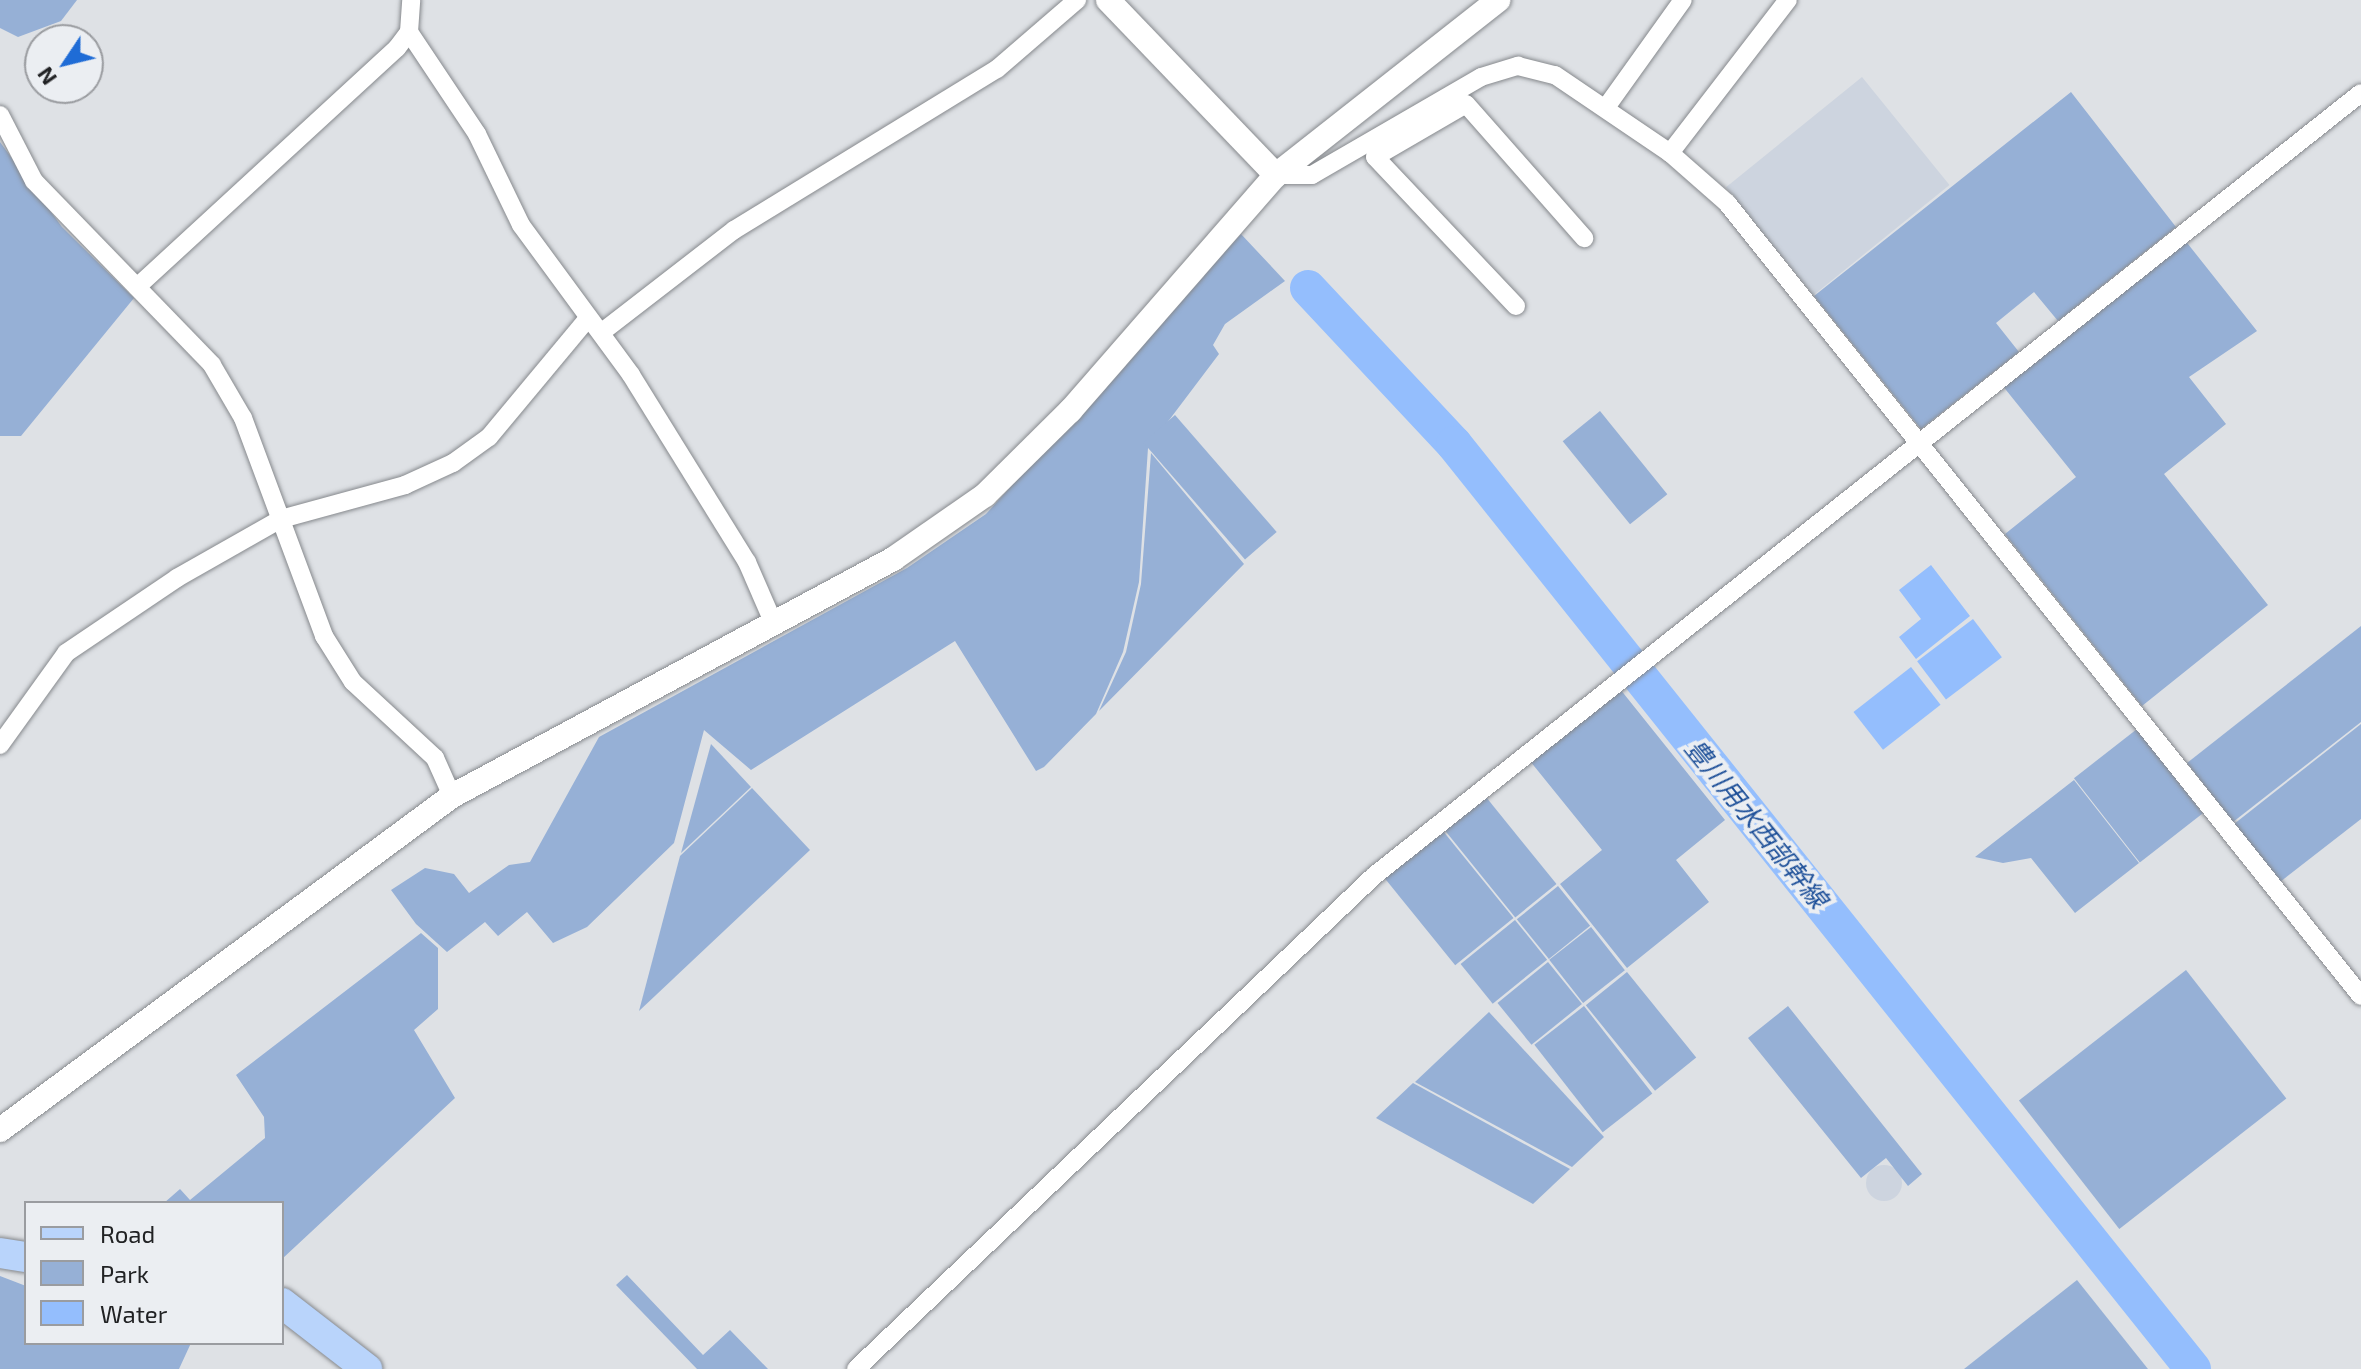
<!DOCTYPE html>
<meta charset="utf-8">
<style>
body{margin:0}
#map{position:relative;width:2361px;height:1369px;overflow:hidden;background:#dee1e5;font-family:"Exo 2","Noto Sans JP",sans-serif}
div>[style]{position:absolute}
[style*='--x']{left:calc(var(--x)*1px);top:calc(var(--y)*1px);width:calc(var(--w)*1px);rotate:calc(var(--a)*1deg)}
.built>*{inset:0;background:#cdd4df;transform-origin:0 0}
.round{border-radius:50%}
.green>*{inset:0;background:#96b0d6;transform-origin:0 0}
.water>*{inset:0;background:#94befd;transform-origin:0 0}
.river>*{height:36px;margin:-18px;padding:0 18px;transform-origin:18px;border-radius:18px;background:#94befd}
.roads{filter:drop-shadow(0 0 2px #86898d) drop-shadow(0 0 2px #86898d)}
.minor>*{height:18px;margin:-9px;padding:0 9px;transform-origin:9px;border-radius:9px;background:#fff}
.tertiary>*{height:24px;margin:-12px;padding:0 12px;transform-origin:12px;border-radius:12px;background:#fff}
.primary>*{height:30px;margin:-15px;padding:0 15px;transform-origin:15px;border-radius:15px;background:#b9d4fb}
span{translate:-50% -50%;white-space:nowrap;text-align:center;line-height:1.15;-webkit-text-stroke:8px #ebeef2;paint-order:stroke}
.water-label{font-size:26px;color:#1e5099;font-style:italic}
.legend{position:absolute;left:24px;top:1201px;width:260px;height:144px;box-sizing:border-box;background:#ebeef2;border:2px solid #9a9ca0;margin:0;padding:10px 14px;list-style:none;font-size:24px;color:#212224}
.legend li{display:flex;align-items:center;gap:16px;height:40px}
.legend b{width:40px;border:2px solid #9a9ca0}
.north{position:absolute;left:24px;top:24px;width:80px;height:80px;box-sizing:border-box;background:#ebeef2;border:2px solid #9a9ca0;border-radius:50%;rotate:235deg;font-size:22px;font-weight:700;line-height:32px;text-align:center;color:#212224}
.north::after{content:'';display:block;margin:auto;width:28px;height:36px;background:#1f6cd6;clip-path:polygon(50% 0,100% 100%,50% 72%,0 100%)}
</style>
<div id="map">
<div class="built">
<div style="left:1862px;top:77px;width:139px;height:175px;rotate:51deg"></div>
<div class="round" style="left:1866px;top:1165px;width:36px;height:36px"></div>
</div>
<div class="green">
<div style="clip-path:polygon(0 0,77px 0,61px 21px,18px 37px,0 28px)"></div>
<div style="clip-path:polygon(2071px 92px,2176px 227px,2058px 321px,2034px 292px,1996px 323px,2019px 352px,1921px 429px,1814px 296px)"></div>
<div style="clip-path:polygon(0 142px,62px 227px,134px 298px,21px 436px,0 436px)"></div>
<div style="clip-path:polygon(1241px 234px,1285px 281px,1225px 324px,1213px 345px,1219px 354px,1148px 448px,1139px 582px,1123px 652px,1096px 714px,1044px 767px,1036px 771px,955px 641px,751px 770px,704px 730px,674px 843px,587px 927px,553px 943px,527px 912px,498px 936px,485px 922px,447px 952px,416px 924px,391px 890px,425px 868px,454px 874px,469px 893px,509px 865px,530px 862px,599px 737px,907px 568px,986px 514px)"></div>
<div style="clip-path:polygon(2184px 239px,2257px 331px,2189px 377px,2226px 424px,2164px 474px,2268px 605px,2142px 706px,2005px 534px,2076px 477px,2002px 385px)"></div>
<div style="left:1600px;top:411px;width:107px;height:48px;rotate:51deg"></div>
<div style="left:1175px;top:415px;width:155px;height:42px;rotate:49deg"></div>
<div style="clip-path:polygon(1151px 453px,1244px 564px,1099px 711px,1126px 652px,1141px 584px)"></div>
<div style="clip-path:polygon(2361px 626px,2361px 722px,2233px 822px,2187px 763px)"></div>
<div style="clip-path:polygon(1620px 689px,1725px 820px,1676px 860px,1709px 902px,1627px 968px,1560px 884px,1602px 850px,1530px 761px)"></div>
<div style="clip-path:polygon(2361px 724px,2361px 819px,2280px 882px,2234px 824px)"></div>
<div style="left:2137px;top:729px;width:107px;height:80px;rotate:52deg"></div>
<div style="clip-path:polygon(711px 744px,751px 787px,681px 853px)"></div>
<div style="clip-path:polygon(2074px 780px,2139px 863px,2075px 913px,2031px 858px,2003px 863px,1975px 857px)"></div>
<div style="clip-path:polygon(752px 788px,810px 850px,639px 1011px,680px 856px)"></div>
<div style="left:1486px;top:797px;width:112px;height:53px;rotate:51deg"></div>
<div style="left:1443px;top:831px;width:112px;height:75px;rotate:51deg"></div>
<div style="left:1558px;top:886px;width:51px;height:53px;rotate:51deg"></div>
<div style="left:1515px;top:920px;width:51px;height:70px;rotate:51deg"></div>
<div style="left:1591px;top:927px;width:55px;height:53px;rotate:52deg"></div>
<div style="clip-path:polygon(421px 933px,438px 948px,438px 1009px,414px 1030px,455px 1098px,282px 1259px,282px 1203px,164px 1203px,180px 1189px,190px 1200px,265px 1138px,264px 1117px,236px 1075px)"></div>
<div style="left:1548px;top:962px;width:54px;height:65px;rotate:51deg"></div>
<div style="left:2186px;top:970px;width:163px;height:212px;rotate:52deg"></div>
<div style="left:1627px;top:972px;width:110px;height:53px;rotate:51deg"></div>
<div style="left:1584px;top:1006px;width:111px;height:63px;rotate:52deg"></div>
<div style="clip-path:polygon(1788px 1006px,1922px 1174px,1908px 1186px,1886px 1158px,1861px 1178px,1748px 1038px)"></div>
<div style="clip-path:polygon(1489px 1012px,1604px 1137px,1572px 1167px,1415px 1082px)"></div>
<div style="clip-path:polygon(1413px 1083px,1570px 1169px,1533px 1204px,1376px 1118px)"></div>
<div style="clip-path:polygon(627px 1275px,703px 1355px,730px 1330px,768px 1369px,697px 1369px,616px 1285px)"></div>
<div style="clip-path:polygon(0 1276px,26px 1286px,26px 1343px,191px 1343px,179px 1369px,0 1369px)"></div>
<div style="clip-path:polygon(2077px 1280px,2148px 1369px,1964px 1369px)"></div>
</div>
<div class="water">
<div style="clip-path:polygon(1931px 565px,1970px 616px,1916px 659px,1899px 637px,1921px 619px,1899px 590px)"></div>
<div style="left:1973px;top:619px;width:48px;height:70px;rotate:53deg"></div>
<div style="left:1911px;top:667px;width:48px;height:73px;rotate:52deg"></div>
</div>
<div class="river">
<div style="--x:1308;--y:288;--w:214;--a:46.9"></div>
<div style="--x:1454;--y:444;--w:1184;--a:51.38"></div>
</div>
<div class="roads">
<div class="minor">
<div style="--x:409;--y:32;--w:123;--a:56.3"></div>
<div style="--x:477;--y:134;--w:101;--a:64.2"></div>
<div style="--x:521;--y:225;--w:186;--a:53.7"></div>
<div style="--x:631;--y:375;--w:220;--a:58.2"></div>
<div style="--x:747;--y:562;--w:68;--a:66.5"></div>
<div style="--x:1607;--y:106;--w:130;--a:-54.4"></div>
<div style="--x:0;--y:115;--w:74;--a:62.7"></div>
<div style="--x:34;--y:181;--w:256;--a:45.9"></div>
<div style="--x:212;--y:365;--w:61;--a:59.7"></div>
<div style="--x:243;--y:418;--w:233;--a:69.6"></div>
<div style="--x:324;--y:636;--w:54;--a:57.8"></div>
<div style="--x:353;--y:682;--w:112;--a:42.8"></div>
<div style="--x:435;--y:758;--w:42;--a:65.9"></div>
<div style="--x:1670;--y:153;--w:193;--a:-52.4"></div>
<div style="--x:1276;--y:175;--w:36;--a:0"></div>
<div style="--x:1312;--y:175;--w:195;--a:-30.1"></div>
<div style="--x:1481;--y:77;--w:39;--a:-17"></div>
<div style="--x:1518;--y:66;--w:38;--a:14"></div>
<div style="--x:1555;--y:75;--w:139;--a:34.1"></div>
<div style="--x:1670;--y:153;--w:76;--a:41.3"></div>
<div style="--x:1727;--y:203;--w:1015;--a:51.36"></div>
<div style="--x:137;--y:287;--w:353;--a:-42.6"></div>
<div style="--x:397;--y:48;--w:20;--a:-53"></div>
<div style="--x:409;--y:32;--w:32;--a:-86"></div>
<div style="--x:1516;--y:306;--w:205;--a:-133.4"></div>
<div style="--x:1375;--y:157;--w:105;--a:-30.2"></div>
<div style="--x:1466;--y:104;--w:179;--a:48.6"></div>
<div style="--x:602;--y:332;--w:167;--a:-37.7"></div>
<div style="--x:734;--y:230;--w:308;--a:-31.5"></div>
<div style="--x:997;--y:69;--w:106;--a:-40.8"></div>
<div style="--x:0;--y:745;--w:113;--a:-54.3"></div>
<div style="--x:66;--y:653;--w:134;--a:-34"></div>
<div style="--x:177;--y:578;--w:120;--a:-29.6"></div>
<div style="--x:281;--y:519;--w:129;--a:-15.3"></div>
<div style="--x:405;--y:485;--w:53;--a:-24.6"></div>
<div style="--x:453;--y:463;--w:44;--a:-35.8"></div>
<div style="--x:489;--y:437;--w:155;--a:-50.2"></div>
<div style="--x:856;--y:1369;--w:717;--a:-43.59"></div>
<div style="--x:1375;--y:875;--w:1258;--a:-38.42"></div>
</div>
<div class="tertiary">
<div style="--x:1108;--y:0;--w:243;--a:46.2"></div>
<div style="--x:0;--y:1130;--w:562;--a:-36.46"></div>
<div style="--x:452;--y:796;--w:501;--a:-28.25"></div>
<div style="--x:893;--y:559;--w:112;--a:-34.8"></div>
<div style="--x:985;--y:495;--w:120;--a:-44.7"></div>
<div style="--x:1070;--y:411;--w:313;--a:-48.9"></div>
<div style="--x:1276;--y:175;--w:283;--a:-38.2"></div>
</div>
<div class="primary">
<div style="--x:0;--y:1253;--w:26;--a:9"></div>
<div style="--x:282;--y:1303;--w:108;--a:37.8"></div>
</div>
</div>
<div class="water-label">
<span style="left:1757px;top:823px;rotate:51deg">豊川用水西部幹線</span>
</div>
<ul class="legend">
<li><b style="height:10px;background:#b9d4fb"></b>Road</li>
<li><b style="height:22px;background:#96b0d6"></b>Park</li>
<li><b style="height:22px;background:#94befd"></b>Water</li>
</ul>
<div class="north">N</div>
</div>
